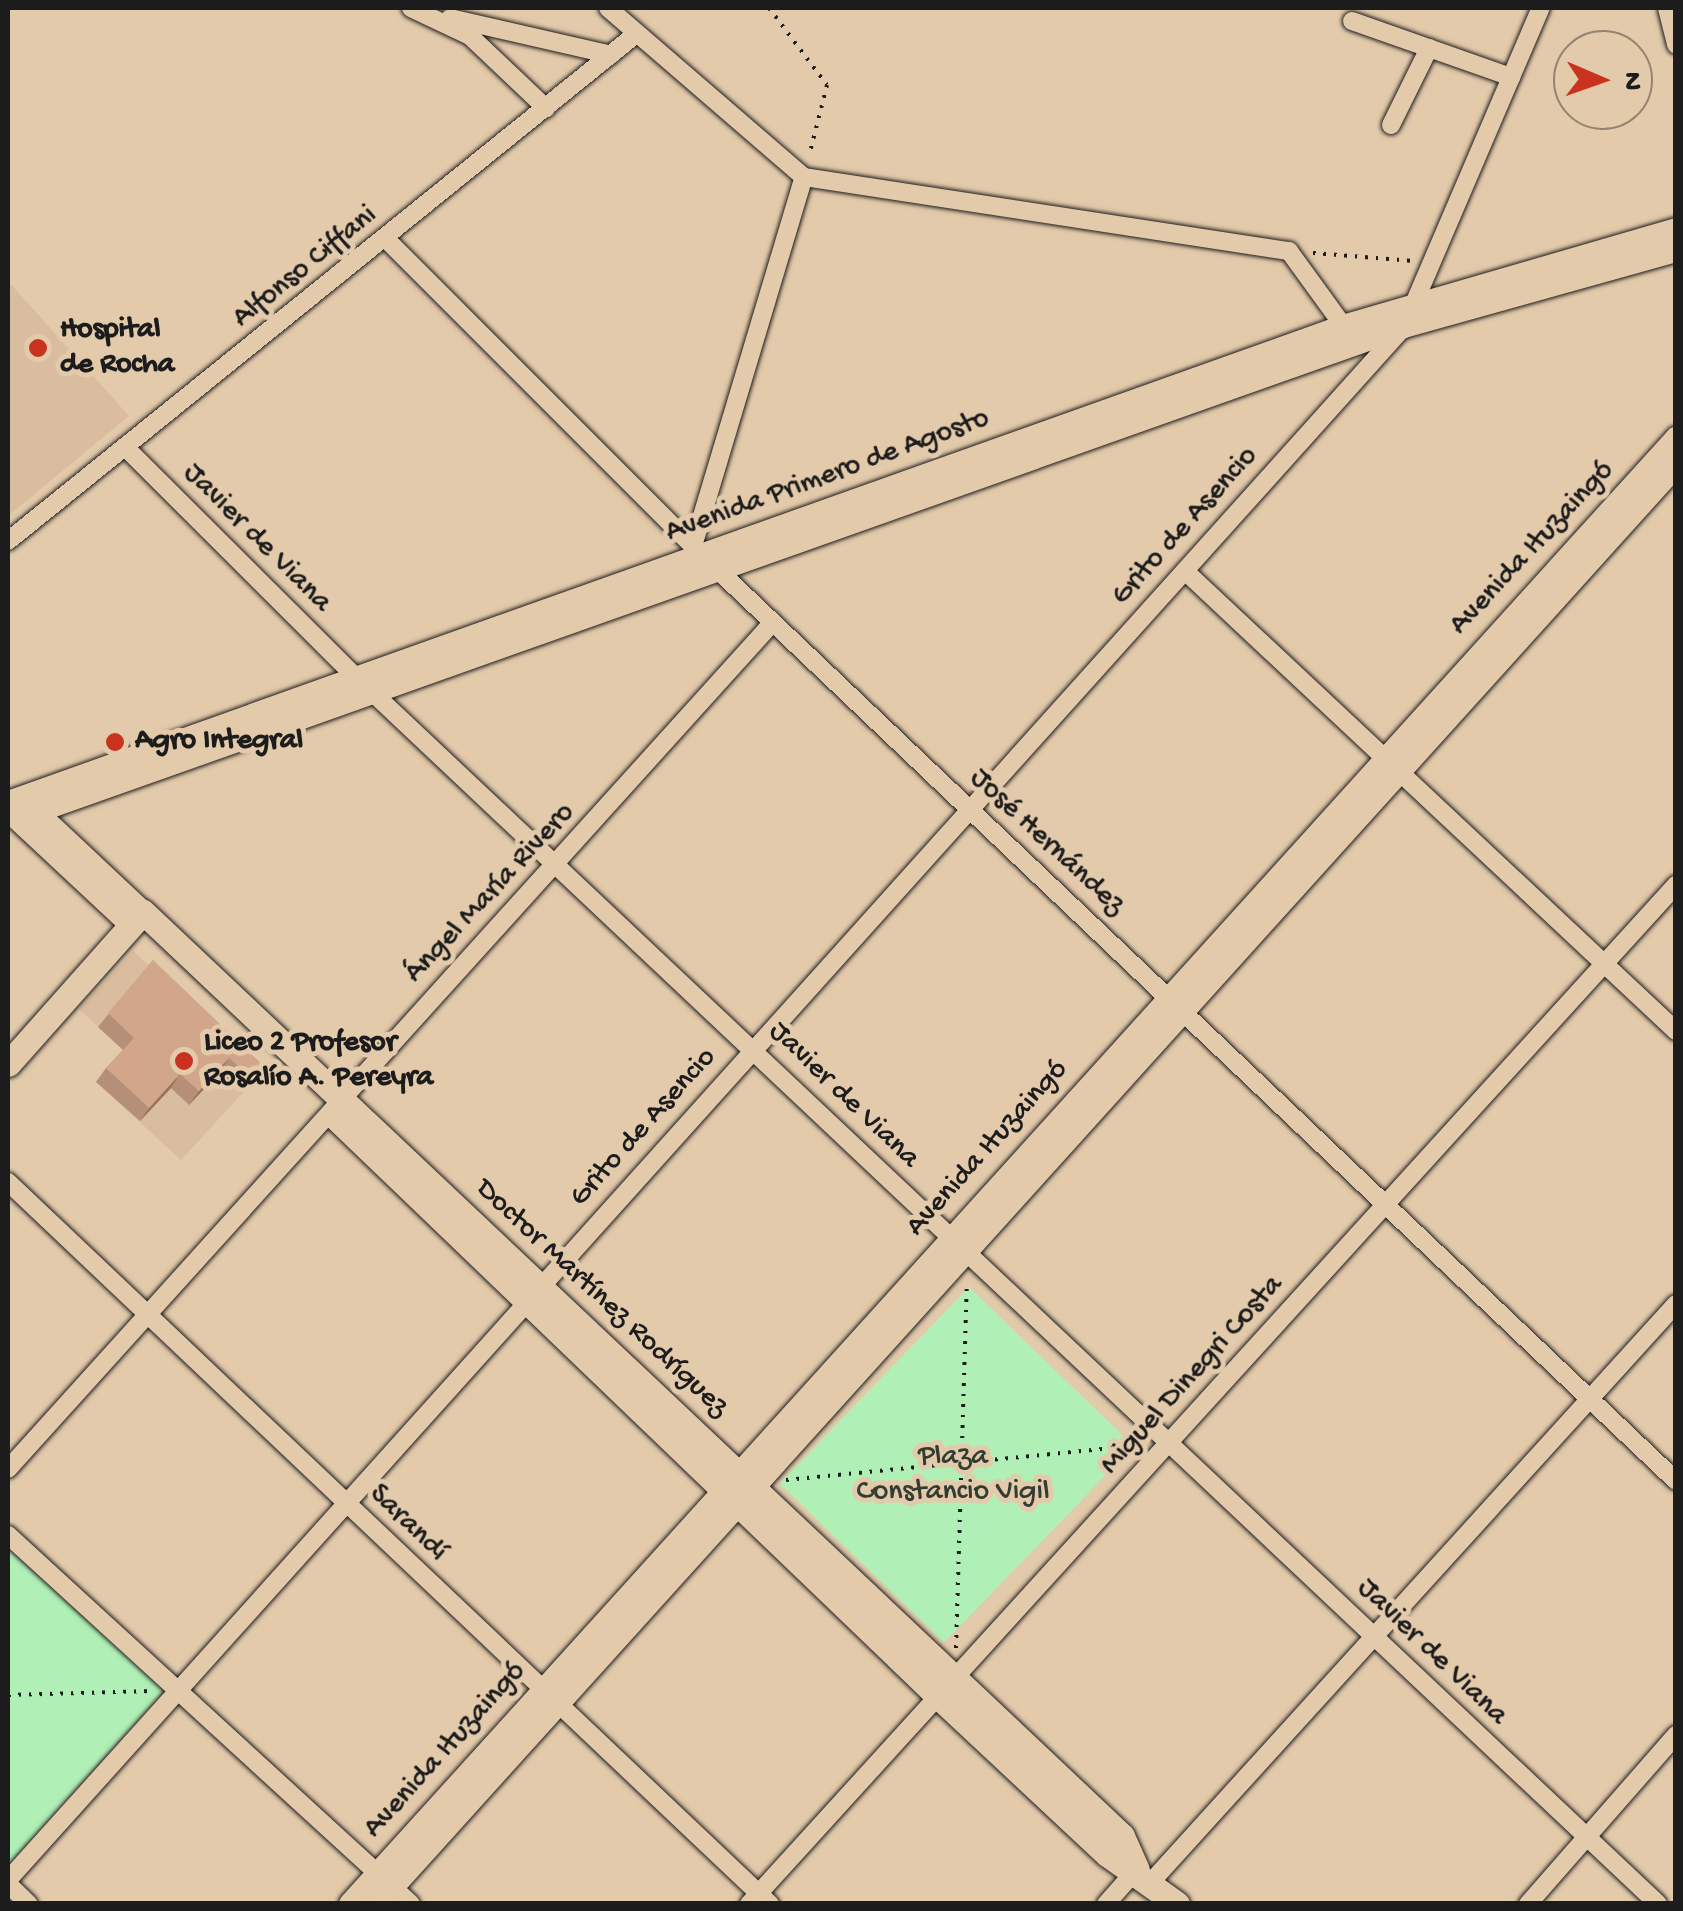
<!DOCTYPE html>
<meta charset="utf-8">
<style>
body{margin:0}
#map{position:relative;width:1683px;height:1911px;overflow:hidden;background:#e3caab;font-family:"Gochi Hand",sans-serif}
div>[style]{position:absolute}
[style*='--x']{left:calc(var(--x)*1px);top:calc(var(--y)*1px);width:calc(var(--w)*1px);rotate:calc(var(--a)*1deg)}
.built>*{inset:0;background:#dabc9e}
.green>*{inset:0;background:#b0f0b7;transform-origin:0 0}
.path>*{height:4px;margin-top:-2px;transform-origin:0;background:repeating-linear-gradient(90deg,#1c1c1c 0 2.5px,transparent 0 10.5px)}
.roads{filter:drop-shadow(0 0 2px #1c1c1c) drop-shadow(0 0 2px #1c1c1c)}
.minor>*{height:18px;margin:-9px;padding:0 9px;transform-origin:9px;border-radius:9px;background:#e3caab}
.tertiary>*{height:22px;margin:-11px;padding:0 11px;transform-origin:11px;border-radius:11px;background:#e3caab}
.secondary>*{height:25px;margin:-12.5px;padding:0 12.5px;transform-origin:12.5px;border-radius:12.5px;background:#e3caab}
.wall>*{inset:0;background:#b58f78}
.shaded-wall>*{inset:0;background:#937461}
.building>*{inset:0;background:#d2a68b}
.dots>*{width:28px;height:28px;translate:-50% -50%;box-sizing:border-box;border:5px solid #e3caab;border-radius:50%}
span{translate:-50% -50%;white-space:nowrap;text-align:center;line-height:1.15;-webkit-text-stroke:10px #e3caab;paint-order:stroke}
.street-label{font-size:30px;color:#1c1c1c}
.poi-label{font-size:30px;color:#1c1c1c;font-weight:700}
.left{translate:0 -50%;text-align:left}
.park-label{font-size:30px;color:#323c33}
.frame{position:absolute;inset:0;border:10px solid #1c1c1c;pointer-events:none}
.north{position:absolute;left:1553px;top:30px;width:100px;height:100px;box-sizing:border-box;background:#e3caab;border:2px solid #938472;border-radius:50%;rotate:92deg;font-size:28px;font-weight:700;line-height:40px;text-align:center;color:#1c1c1c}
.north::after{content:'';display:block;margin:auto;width:35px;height:45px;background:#c8321e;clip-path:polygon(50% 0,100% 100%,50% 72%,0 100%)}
</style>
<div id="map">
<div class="built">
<div style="clip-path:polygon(8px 281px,129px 416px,8px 516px)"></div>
<div style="clip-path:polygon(133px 951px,263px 1071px,181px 1160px,96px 1082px,124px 1051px,79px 1009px)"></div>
</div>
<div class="green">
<div style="left:969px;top:1287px;width:229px;height:273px;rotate:44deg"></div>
<div style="clip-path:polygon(8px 1549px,164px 1690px,8px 1865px)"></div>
</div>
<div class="path">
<div style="--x:769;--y:8;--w:96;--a:53"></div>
<div style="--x:827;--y:85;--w:73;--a:104.2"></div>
<div style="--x:1313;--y:253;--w:101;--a:4.5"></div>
<div style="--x:786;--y:1480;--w:361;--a:-5.6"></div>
<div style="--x:956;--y:1648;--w:366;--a:-88.3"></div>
<div style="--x:8;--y:1695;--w:145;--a:-1.6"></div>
</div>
<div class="roads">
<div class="minor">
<div style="--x:411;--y:8;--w:65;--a:25.4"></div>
<div style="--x:470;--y:36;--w:105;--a:43.5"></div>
<div style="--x:608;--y:8;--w:259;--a:40.8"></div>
<div style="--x:1667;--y:8;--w:38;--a:76"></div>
<div style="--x:450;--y:18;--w:165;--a:12.9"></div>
<div style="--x:1352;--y:21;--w:169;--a:19.4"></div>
<div style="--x:1391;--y:125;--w:86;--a:-63.7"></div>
<div style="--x:804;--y:177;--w:491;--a:8.7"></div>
<div style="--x:1289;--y:251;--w:104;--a:54"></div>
<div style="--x:386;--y:239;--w:445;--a:45"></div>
<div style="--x:701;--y:554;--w:1345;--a:43.55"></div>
<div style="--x:125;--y:447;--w:325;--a:44.9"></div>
<div style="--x:355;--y:676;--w:1790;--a:43.3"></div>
<div style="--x:8;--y:541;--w:807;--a:-38.91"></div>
<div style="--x:693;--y:546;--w:385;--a:-73.3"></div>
<div style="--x:1185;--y:571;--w:673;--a:43.13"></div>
<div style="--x:8;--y:1182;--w:1050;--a:43.46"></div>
<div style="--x:8;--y:1469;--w:1141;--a:-47.91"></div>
<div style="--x:8;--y:1535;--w:546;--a:42.48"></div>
<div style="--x:8;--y:1880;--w:2088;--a:-48.05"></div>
<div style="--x:1404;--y:327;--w:347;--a:-66.8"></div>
<div style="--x:1152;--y:1881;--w:779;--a:-47.76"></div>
<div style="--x:8;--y:1884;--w:29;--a:44"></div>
<div style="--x:749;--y:1904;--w:1378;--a:-47.71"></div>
<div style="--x:1106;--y:1904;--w:47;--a:-48.5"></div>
<div style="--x:1528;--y:1904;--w:225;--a:-48.8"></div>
</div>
<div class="tertiary">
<div style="--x:8;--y:802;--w:1417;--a:-19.62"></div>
<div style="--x:1343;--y:326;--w:347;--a:-16.2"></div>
<div style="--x:29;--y:805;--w:156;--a:43.2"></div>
<div style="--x:14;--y:816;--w:160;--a:43"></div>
<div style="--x:25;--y:826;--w:18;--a:-49"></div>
<div style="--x:37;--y:812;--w:1450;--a:-19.53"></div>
<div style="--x:1404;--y:327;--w:282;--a:-15.6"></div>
<div style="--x:350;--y:1904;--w:1977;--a:-47.87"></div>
<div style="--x:378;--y:1904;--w:1937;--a:-47.93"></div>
</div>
<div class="secondary">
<div style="--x:8;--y:1064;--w:203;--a:-48.4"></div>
<div style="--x:143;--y:912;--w:1346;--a:43.34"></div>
<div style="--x:1122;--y:1836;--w:36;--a:66"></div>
<div style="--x:334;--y:1116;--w:839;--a:43.84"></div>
<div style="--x:939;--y:1697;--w:230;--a:43.1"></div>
<div style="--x:1107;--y:1854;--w:86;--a:35.5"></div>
</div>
</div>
<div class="wall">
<div style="clip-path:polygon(153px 960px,255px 1080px,243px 1093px,220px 1072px,189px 1105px,171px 1088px,140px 1121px,96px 1082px,106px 1068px,123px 1050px,98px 1027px)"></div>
</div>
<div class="shaded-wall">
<div style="clip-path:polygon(229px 1058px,220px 1072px,189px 1105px,199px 1091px)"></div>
<div style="clip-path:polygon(180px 1074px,171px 1088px,140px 1121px,149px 1108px)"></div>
</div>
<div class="building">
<div style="clip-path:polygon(153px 960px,264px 1066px,252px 1079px,229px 1058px,199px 1091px,180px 1074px,149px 1108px,106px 1068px,134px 1038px,108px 1013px)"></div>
</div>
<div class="dots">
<div style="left:38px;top:348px;background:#c8321e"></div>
<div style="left:115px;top:742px;background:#c8321e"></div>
<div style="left:184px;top:1061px;background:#c8321e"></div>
</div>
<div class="street-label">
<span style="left:306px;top:268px;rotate:-39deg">Alfonso Ciffani</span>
<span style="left:828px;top:477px;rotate:-20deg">Avenida Primero de Agosto</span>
<span style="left:1186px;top:527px;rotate:-48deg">Grito de Asencio</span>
<span style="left:256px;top:539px;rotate:45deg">Javier de Viana</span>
<span style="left:1533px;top:549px;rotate:-47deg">Avenida Ituzaingó</span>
<span style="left:1046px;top:843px;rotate:43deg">José Hernández</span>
<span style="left:491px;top:894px;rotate:-47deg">Ángel María Rivero</span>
<span style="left:843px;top:1096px;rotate:44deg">Javier de Viana</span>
<span style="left:644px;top:1128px;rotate:-48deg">Grito de Asencio</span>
<span style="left:988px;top:1149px;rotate:-48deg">Avenida Ituzaingó</span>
<span style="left:601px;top:1299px;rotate:43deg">Doctor Martínez Rodríguez</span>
<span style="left:1193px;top:1376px;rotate:-48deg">Miguel Dinegri Costa</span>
<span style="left:407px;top:1524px;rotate:44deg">Sarandí</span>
<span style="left:1431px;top:1653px;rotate:44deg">Javier de Viana</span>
<span style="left:446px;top:1751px;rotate:-48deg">Avenida Ituzaingó</span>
</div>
<div class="poi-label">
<span class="left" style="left:60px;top:348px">Hospital<br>de Rocha</span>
<span class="left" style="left:135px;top:742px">Agro Integral</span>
<span class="left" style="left:204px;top:1061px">Liceo 2 Profesor<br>Rosalío A. Pereyra</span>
</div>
<div class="park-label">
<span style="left:953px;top:1475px">Plaza<br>Constancio Vigil</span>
</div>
<div class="frame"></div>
<div class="north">N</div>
</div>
